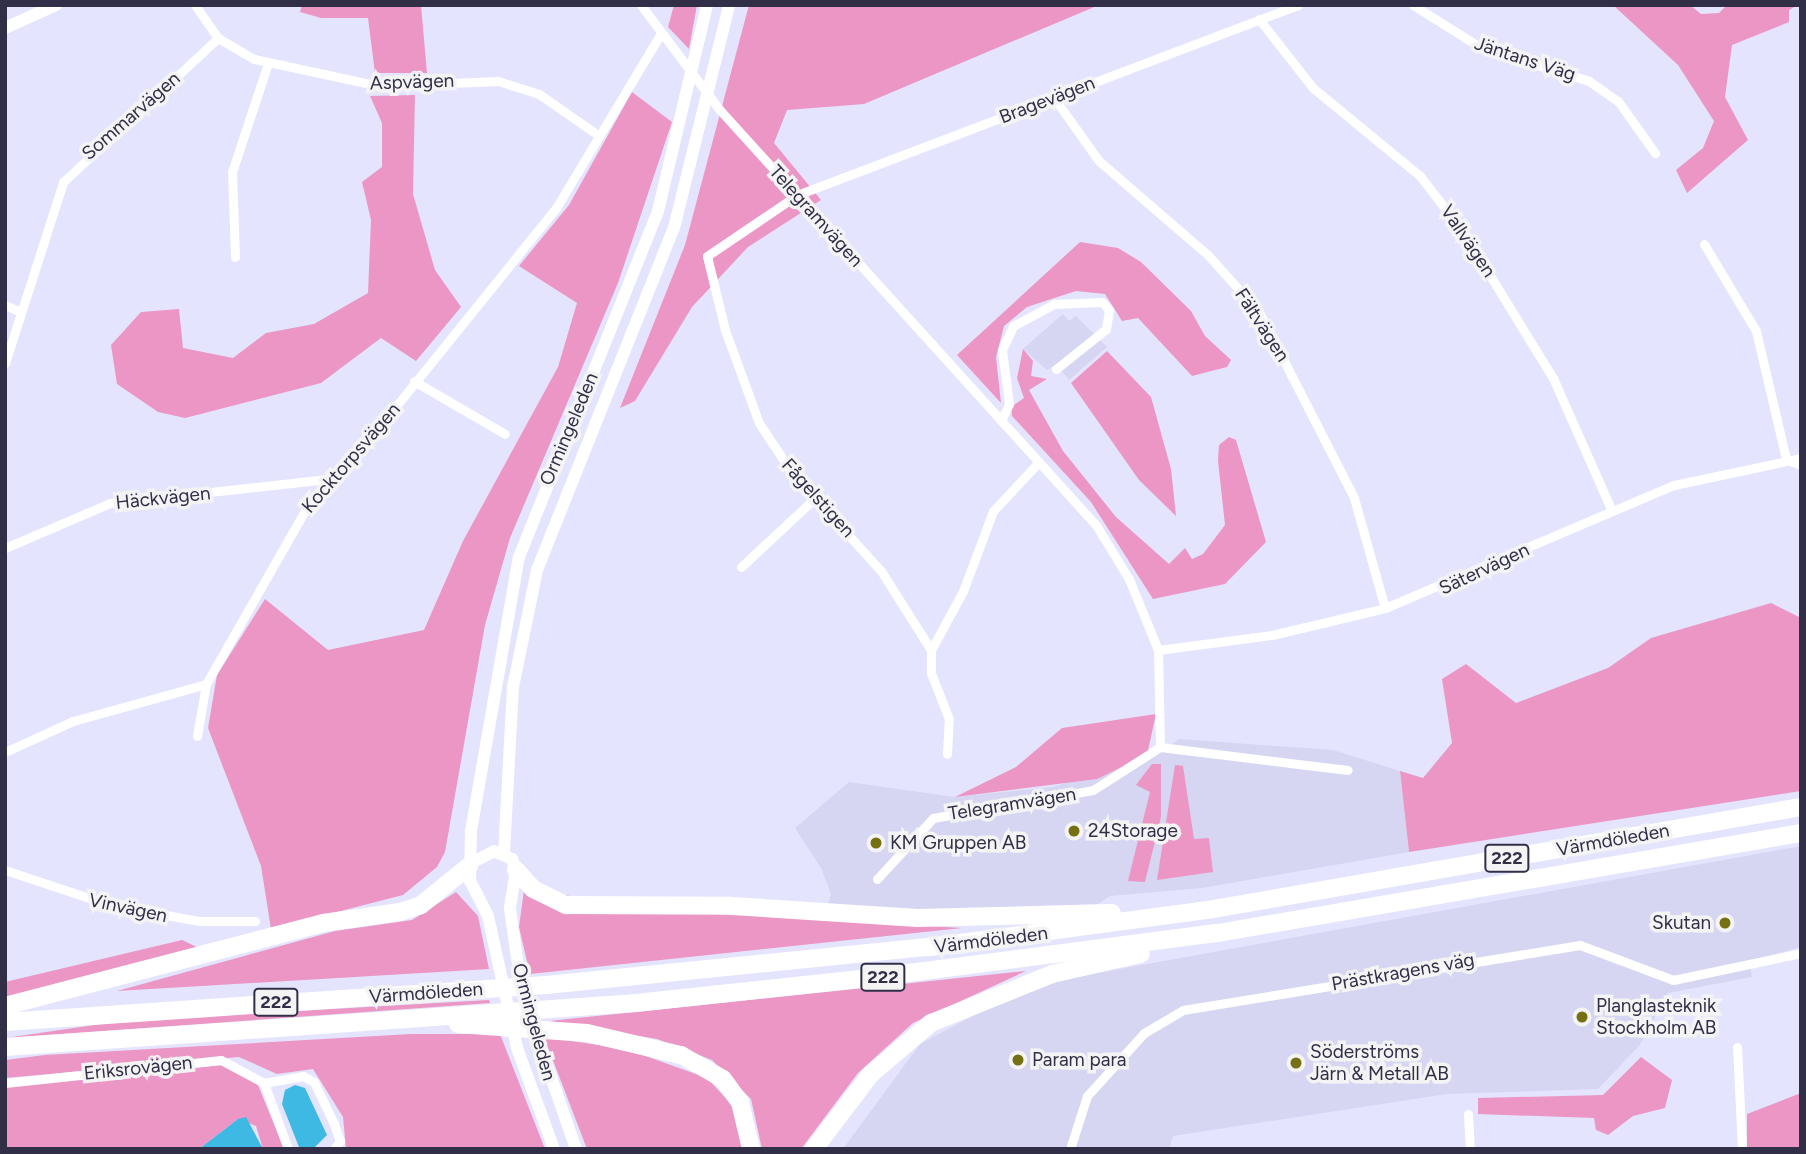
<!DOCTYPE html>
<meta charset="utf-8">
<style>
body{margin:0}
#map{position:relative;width:1806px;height:1154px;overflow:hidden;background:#e4e4fe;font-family:Figtree,sans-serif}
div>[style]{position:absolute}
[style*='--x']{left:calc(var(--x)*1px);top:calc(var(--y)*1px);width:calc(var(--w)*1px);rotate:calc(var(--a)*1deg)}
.built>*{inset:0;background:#d6d6f2}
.green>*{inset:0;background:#eb96c5}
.water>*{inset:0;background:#3eb9e4}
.street>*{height:9px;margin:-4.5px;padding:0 4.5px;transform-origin:4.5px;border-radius:4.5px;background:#fff}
.secondary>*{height:12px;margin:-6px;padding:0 6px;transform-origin:6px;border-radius:6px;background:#fff}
.highway>*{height:18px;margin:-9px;padding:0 9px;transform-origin:9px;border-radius:9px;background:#fff}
.dots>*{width:19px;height:19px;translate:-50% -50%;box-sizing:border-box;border:4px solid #f4f4f4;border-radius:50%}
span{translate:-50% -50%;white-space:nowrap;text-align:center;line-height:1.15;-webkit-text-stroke:7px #f4f4f4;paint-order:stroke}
.shield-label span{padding:2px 5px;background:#f4f4f4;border:2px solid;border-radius:5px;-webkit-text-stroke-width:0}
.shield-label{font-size:18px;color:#312f48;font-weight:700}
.street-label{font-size:19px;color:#312f48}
.poi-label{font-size:19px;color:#312f48}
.left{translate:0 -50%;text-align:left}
.right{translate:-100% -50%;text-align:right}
.frame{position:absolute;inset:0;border:7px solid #312f48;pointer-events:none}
</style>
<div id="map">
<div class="built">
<div style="clip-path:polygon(1063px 314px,1069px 321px,1076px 316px,1107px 347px,1069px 380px,1056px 364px,1047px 370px,1023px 349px)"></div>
<div style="clip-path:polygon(1179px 739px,1333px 750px,1400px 771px,1409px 852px,1202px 888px,1110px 896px,1098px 904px,922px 910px,828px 905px,831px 894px,821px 868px,795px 828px,849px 782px,955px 797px,1053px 787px,1159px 753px)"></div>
<div style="clip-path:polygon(1801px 846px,1801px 947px,1749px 961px,1752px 977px,1668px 993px,1640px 1045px,1598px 1089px,1447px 1094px,1173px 1136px,1169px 1149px,843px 1149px,920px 1044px,1016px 993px,1069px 978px)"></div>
</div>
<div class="green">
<div style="clip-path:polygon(302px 5px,421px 5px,427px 73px,375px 73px,368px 18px,321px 18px,300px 12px)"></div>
<div style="clip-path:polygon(674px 5px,697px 5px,689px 49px,668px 27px)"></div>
<div style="clip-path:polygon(749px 5px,1099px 5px,864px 104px,787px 110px,774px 143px,821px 200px,748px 247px,692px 307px,635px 401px,620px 408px,685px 245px)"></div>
<div style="clip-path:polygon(1613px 5px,1690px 5px,1701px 14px,1719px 13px,1727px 5px,1798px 5px,1789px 10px,1789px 22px,1732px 45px,1725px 97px,1748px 140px,1687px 193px,1676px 170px,1703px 148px,1714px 121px,1678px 65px)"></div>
<div style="clip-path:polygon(632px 92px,672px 122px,618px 283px,510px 538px,485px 625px,445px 852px,437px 867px,403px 895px,271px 929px,261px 866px,208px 728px,217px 675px,265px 599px,328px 650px,424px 630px,463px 541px,558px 367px,577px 303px,519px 266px,569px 205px)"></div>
<div style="clip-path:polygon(415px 95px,413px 194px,435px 270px,461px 307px,416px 361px,381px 338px,321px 383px,185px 418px,158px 412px,117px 384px,111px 345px,141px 312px,179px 309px,183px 348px,233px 358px,266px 333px,314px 324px,368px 293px,371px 220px,362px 182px,382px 167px,382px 123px,370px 96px)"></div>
<div style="clip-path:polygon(1080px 242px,1118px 248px,1141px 262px,1191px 311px,1205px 336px,1231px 360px,1227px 367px,1192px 376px,1138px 318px,1122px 321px,1105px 294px,1076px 291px,1027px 307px,1004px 326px,996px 357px,1001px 403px,957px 355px)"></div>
<div style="clip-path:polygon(1023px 349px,1033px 361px,1031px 376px,1047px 379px,1029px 390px,1063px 451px,1116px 517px,1169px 564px,1185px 548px,1192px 559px,1203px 554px,1225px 525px,1218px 461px,1219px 445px,1229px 437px,1236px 440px,1266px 542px,1225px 584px,1153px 599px,1091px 502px,1012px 416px,1011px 407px,1024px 398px,1017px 378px)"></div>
<div style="clip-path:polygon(1107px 351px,1151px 397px,1171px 469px,1176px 516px,1139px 480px,1071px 383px)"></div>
<div style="clip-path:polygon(1771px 603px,1801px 618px,1801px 791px,1409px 852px,1400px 771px,1423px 778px,1452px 743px,1442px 679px,1466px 664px,1516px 703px,1608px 668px,1651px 638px)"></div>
<div style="clip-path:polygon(1156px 714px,1147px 755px,1097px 779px,955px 797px,1016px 767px,1062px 728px)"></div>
<div style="clip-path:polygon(1152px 764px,1161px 764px,1161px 817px,1145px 882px,1128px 881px,1150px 792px,1136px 785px)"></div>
<div style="clip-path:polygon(1175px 765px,1183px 766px,1194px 839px,1209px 838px,1213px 872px,1157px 880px)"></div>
<div style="clip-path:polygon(524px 890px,695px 912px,962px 928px,530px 974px,519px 927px)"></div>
<div style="clip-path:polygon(456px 892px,478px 916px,489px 969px,117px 991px,335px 931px,412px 920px)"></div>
<div style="clip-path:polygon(182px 940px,201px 949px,5px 997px,5px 982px)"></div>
<div style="clip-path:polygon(1026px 971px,913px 1023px,858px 1073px,801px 1149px,762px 1149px,751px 1099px,712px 1060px,657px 1039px,549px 1021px)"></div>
<div style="clip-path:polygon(489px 1000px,490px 1003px,5px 1038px,122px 1021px)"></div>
<div style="clip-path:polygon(411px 1034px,500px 1034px,545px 1149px,346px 1149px,343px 1117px,313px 1069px,277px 1074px,239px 1057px,5px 1078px,5px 1060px,45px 1055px)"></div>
<div style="clip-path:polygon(544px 1037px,626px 1049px,707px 1078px,734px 1107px,745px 1149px,587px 1149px)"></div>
<div style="clip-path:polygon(1641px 1057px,1672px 1080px,1665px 1108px,1633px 1116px,1608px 1135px,1596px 1130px,1594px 1118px,1478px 1114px,1478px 1098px,1603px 1095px)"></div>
<div style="clip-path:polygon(223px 1065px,258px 1085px,284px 1149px,263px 1149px,256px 1126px,238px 1119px,199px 1149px,5px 1149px,5px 1087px)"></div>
<div style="clip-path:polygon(1801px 1093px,1801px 1149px,1747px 1149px,1747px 1114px)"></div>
</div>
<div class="water">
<div style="clip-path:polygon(295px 1085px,305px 1088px,327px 1135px,313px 1149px,299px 1147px,282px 1104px,285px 1090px)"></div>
<div style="clip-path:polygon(246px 1117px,263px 1149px,199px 1149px,238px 1119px)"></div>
</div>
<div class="street">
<div style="--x:195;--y:5;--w:40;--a:55.1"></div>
<div style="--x:218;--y:38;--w:42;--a:30.3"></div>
<div style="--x:254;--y:59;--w:129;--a:12.1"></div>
<div style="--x:380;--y:86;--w:118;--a:-2.4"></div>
<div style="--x:498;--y:81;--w:43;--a:17.6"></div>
<div style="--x:539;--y:94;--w:72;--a:34.8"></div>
<div style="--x:641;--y:5;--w:130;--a:53.1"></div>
<div style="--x:719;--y:109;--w:561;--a:47.82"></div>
<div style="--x:1096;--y:525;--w:63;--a:58.6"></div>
<div style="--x:1129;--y:579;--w:77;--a:67.8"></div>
<div style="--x:1158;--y:650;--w:97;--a:88.8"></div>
<div style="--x:1413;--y:5;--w:79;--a:32.1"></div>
<div style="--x:1480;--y:47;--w:114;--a:17.3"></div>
<div style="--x:1589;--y:81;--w:35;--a:35"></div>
<div style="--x:1618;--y:101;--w:64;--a:54.6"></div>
<div style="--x:1259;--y:19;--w:88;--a:52"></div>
<div style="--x:1313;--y:88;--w:139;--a:39.4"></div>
<div style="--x:1420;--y:176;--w:72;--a:52.3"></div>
<div style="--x:1464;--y:233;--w:170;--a:58.5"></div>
<div style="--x:1553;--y:378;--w:145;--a:66.1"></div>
<div style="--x:1054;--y:98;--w:77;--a:54.5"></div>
<div style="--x:1099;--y:161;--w:144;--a:40.8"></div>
<div style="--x:1208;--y:255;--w:76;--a:48.2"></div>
<div style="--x:1259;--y:312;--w:209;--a:62.9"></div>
<div style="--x:1354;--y:498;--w:114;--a:74.3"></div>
<div style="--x:1704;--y:244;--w:101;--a:59.1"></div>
<div style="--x:1756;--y:331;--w:131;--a:76.8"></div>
<div style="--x:1786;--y:459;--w:16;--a:22"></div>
<div style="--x:235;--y:257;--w:85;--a:-92"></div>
<div style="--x:232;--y:172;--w:115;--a:-71.7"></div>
<div style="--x:5;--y:305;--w:17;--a:24"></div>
<div style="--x:5;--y:363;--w:190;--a:-72.2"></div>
<div style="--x:63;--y:182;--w:212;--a:-42.9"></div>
<div style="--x:414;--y:381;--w:105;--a:30.2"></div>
<div style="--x:1001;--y:420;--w:18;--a:-63"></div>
<div style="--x:1009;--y:404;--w:54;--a:-97.4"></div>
<div style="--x:1002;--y:350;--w:26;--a:-65"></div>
<div style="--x:1013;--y:326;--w:47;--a:-28.2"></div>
<div style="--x:1054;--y:304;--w:48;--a:-2.4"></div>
<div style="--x:1102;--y:302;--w:11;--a:49"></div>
<div style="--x:1109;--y:310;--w:19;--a:99"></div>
<div style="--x:1106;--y:329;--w:64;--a:141.3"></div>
<div style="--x:5;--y:548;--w:114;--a:-23.2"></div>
<div style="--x:110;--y:503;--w:219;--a:-6.3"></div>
<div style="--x:741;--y:567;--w:101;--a:-43"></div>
<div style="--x:931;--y:650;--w:67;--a:-61.5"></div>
<div style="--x:963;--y:591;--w:85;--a:-69.4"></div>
<div style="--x:993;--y:511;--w:67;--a:-46.8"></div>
<div style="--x:1158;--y:650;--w:115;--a:-7.5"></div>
<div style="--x:1272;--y:635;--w:116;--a:-13.4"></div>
<div style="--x:1385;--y:608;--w:314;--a:-23.1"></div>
<div style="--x:1674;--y:485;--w:130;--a:-12"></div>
<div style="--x:197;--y:736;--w:53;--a:-80.2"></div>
<div style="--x:5;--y:752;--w:75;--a:-24.5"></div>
<div style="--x:73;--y:721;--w:138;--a:-15.5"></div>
<div style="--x:206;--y:684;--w:212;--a:-60.3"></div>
<div style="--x:311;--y:500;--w:95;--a:-46.7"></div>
<div style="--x:376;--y:431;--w:287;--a:-51.1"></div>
<div style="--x:556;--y:208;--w:202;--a:-59"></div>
<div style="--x:947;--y:754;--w:35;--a:-87"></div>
<div style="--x:949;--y:719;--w:49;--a:-111.4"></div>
<div style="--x:931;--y:673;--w:23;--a:-90"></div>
<div style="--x:931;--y:650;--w:93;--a:-122.3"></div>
<div style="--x:881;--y:571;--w:132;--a:-132.2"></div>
<div style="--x:792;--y:473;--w:60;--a:-123.4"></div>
<div style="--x:759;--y:423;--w:99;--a:-110.1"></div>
<div style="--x:725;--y:330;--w:76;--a:-103.7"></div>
<div style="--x:707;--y:256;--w:109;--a:-34.1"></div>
<div style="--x:797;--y:195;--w:536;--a:-20.77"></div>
<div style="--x:5;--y:870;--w:111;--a:18.4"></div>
<div style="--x:110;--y:905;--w:90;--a:10.2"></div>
<div style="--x:199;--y:921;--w:56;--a:0"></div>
<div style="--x:877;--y:879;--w:83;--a:-47.4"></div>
<div style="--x:933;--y:818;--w:162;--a:-9.9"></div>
<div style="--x:1093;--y:790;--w:80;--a:-32.7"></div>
<div style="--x:1160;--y:747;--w:189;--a:7"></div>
<div style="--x:1737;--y:1047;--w:102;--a:87.2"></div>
<div style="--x:5;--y:1083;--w:217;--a:-6.1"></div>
<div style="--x:221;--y:1060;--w:49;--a:28.1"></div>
<div style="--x:264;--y:1083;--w:40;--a:-10"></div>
<div style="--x:303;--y:1076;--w:13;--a:29"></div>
<div style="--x:314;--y:1082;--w:47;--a:64.5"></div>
<div style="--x:334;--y:1124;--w:18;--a:71"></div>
<div style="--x:340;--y:1141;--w:10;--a:127"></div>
<div style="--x:264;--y:1083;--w:70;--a:70"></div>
<div style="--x:1468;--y:1114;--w:35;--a:87"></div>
<div style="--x:1070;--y:1149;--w:56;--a:-72.2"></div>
<div style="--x:1087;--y:1096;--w:85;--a:-47.9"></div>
<div style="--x:1144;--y:1033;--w:45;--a:-30.5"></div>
<div style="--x:1183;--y:1010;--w:402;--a:-9.3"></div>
<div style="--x:1580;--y:945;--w:99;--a:20.6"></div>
<div style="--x:1673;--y:980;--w:131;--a:-11.9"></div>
</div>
<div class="secondary">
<div style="--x:5;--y:28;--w:56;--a:-24.3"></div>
<div style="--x:504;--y:853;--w:166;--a:-86.9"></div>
<div style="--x:513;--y:687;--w:119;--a:-78.4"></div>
<div style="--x:537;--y:570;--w:368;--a:-68.2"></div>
<div style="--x:674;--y:228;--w:230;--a:-76.1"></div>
<div style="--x:469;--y:864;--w:28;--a:-27"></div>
<div style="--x:494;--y:851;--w:20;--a:24"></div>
<div style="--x:512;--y:859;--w:12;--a:70"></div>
<div style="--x:516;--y:870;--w:39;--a:99"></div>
<div style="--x:510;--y:909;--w:85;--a:81.9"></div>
<div style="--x:522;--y:993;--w:165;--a:70.9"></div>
<div style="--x:554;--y:1149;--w:108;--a:-110.1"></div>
<div style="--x:517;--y:1048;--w:135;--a:-102.4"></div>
<div style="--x:488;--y:916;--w:39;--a:-117"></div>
<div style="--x:470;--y:881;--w:50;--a:-88.9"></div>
<div style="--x:471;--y:831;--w:278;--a:-80.1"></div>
<div style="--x:519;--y:557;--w:373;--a:-68.1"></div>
<div style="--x:658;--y:211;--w:212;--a:-76.6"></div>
</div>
<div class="highway">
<div style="--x:516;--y:870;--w:25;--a:48"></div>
<div style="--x:533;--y:889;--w:37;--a:26"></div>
<div style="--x:566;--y:905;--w:166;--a:0.3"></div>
<div style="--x:732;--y:906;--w:186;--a:3.7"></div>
<div style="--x:918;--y:918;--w:194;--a:-1.5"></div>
<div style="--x:5;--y:1006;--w:329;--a:-14.6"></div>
<div style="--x:323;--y:923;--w:78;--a:-8.1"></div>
<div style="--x:400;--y:912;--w:22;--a:-18"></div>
<div style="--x:421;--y:905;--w:62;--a:-39.1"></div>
<div style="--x:5;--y:1022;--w:542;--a:-3.91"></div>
<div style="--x:546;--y:985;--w:386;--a:-5.7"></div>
<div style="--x:930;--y:947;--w:286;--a:-7.6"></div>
<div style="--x:1213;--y:909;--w:597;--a:-9.84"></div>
<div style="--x:458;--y:1024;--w:129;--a:4"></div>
<div style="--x:587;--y:1033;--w:97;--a:13.2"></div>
<div style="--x:681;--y:1055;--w:48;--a:29.7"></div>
<div style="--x:723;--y:1079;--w:29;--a:54"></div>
<div style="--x:740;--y:1102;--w:48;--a:76.8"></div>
<div style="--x:5;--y:1047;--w:633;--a:-3.99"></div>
<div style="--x:636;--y:1003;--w:235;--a:-6.1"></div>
<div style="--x:870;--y:978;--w:351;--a:-7.4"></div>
<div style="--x:1218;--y:933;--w:592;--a:-9.73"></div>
<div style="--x:814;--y:1149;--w:94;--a:-52.8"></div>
<div style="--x:871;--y:1074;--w:79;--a:-40.4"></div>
<div style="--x:931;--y:1023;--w:131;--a:-22"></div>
<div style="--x:1052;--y:974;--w:91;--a:-12.7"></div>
</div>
<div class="dots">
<div style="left:1074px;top:831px;background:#757011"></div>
<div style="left:876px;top:843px;background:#757011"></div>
<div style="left:1725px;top:923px;background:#757011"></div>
<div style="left:1582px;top:1017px;background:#757011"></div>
<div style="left:1018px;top:1060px;background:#757011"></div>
<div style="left:1296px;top:1063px;background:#757011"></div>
</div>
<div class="shield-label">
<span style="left:1507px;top:858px">222</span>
<span style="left:883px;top:977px">222</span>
<span style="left:276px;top:1002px">222</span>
</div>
<div class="street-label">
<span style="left:1525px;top:59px;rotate:18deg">Jäntans Väg</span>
<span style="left:412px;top:82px;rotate:-2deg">Aspvägen</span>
<span style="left:1047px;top:100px;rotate:-21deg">Bragevägen</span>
<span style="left:131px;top:116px;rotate:-41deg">Sommarvägen</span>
<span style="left:816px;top:216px;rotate:48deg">Telegramvägen</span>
<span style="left:1468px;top:241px;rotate:56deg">Vallvägen</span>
<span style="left:1262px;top:325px;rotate:57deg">Fältvägen</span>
<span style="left:569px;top:429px;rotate:-67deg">Ormingeleden</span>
<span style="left:351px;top:458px;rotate:-49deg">Kocktorpsvägen</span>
<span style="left:163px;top:498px;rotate:-6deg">Häckvägen</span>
<span style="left:818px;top:498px;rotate:48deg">Fågelstigen</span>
<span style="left:1484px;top:569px;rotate:-25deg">Sätervägen</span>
<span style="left:1012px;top:804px;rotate:-9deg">Telegramvägen</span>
<span style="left:1613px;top:840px;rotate:-10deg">Värmdöleden</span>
<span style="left:128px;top:908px;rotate:12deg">Vinvägen</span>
<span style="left:991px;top:940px;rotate:-7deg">Värmdöleden</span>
<span style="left:1403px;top:972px;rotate:-10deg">Prästkragens väg</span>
<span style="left:426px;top:993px;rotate:-4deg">Värmdöleden</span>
<span style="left:534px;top:1022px;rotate:75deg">Ormingeleden</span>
<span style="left:138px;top:1068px;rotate:-6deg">Eriksrovägen</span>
</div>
<div class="poi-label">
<span class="left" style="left:1088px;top:831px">24Storage</span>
<span class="left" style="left:890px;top:843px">KM Gruppen AB</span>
<span class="right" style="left:1711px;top:923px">Skutan</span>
<span class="left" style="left:1596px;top:1017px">Planglasteknik<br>Stockholm AB</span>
<span class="left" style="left:1310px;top:1063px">Söderströms<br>Järn &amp; Metall AB</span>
<span class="left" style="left:1032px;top:1060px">Param para</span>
</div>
<div class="frame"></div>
</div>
